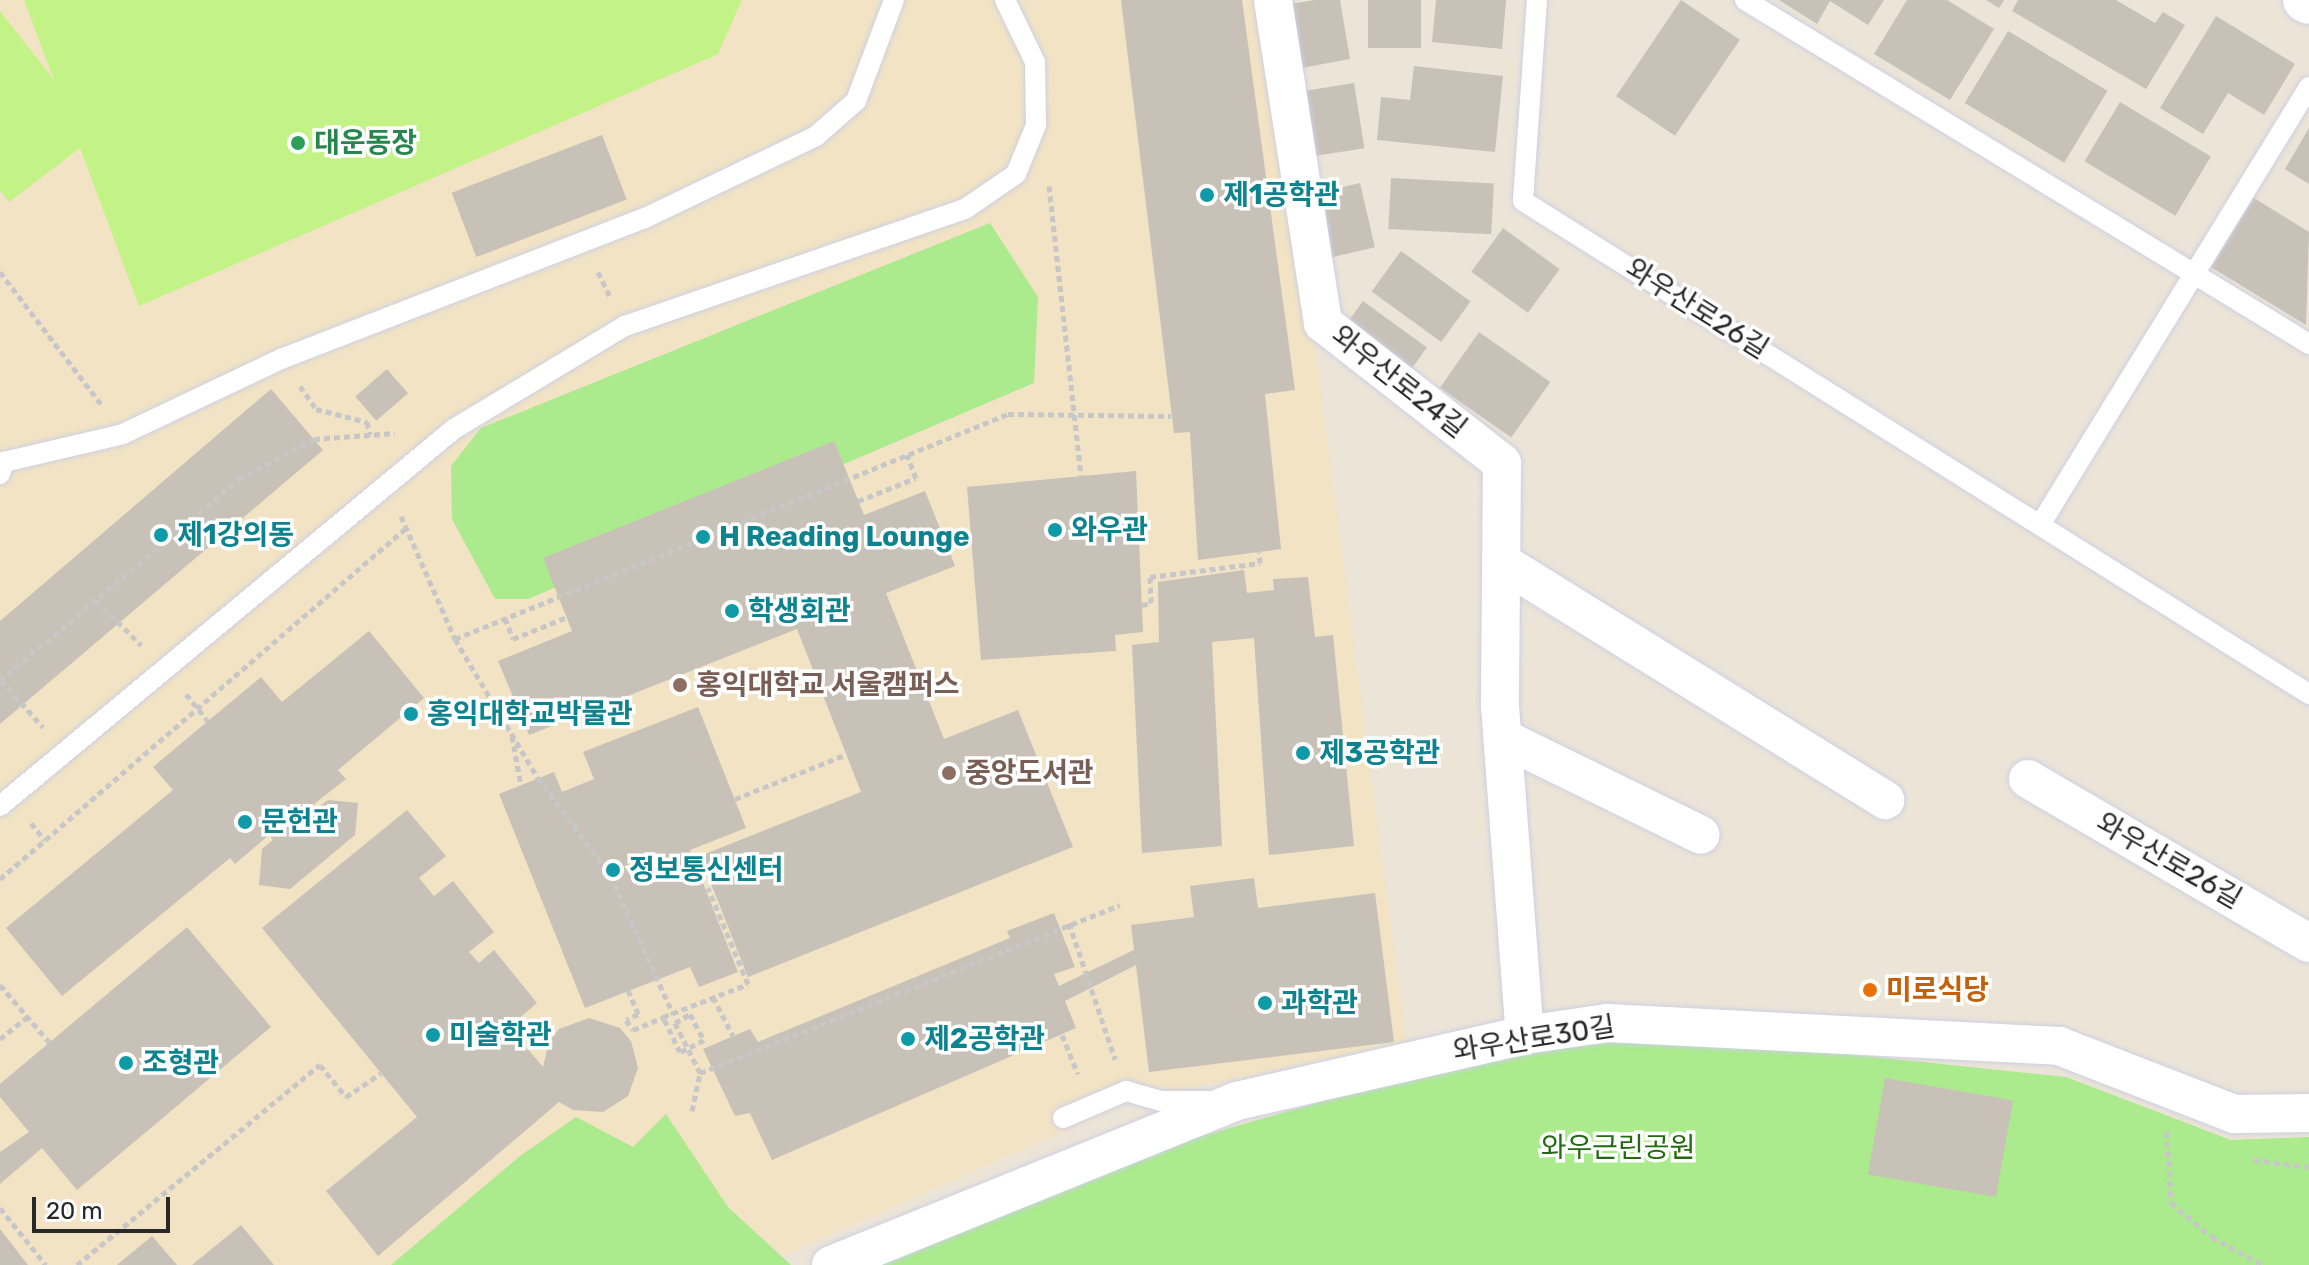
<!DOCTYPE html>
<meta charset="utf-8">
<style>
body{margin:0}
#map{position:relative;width:2309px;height:1265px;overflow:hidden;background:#ece4d7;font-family:Rubik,"Noto Sans KR",sans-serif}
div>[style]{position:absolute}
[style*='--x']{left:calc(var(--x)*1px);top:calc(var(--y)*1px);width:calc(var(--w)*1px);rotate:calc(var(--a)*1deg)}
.education>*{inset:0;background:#f1e3c4}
.green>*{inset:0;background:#abea8d}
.pitch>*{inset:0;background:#c3f387}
.building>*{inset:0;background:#c7c1b8;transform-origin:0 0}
.path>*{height:5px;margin-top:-2.5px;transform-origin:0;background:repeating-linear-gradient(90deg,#c7c7c7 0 6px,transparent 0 10px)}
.roads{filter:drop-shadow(0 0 2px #cdd0e3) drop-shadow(0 0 2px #cdd0e3)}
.service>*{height:20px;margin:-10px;padding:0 10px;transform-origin:10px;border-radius:10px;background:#fff}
.minor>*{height:38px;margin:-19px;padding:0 19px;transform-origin:19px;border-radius:19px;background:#fff}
.tertiary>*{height:44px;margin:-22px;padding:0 22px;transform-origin:22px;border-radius:22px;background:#fff}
.dots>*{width:22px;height:22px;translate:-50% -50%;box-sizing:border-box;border:4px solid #fff;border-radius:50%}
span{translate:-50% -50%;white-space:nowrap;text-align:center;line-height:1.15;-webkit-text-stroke:7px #fff;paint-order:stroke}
.leisure-label{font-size:28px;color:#27864d;font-weight:700}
.left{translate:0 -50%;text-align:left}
.culture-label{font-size:28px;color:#0d838f;font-weight:700}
.street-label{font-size:28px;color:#282828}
.education-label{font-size:28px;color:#785e54;font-weight:700}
.food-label{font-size:28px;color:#c56008;font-weight:700}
.park-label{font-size:28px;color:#226b11}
.scale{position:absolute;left:32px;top:1197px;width:138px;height:36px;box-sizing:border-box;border:4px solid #282828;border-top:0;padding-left:10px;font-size:24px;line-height:28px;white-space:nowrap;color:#282828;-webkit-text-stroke:6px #fff;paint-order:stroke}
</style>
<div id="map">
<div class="education">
<div style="clip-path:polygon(0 0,1261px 0,1313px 329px,1406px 1042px,1138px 1099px,782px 1256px,728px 1207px,666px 1114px,633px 1147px,576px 1117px,520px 1156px,391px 1265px,0 1265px)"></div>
</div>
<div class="green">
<div style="clip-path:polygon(990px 223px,1038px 297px,1034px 383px,528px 599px,495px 599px,452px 519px,451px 466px,481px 428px)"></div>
<div style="clip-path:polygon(1609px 1029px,2066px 1077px,2231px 1140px,2309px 1137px,2309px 1265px,879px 1265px,1175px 1144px,1526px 1042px)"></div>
<div style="clip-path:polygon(666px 1114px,728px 1207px,791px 1265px,391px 1265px,520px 1156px,576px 1117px,633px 1147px)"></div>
</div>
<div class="pitch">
<div style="clip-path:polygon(24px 0,742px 0,718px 54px,139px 306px,80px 148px,9px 202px,0 190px,0 11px,54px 80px)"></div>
</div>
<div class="building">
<div style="clip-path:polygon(1121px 0,1242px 0,1295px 390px,1265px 394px,1281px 549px,1198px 560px,1190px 432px,1174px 433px)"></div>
<div style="clip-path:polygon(1315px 0,1340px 0,1350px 59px,1296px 69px,1285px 5px)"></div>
<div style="left:1368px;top:0;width:53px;height:48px"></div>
<div style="clip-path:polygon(1436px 0,1506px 0,1502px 49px,1432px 42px)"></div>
<div style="left:1681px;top:0;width:71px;height:116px;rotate:34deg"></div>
<div style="clip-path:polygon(1779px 0,1884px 0,1868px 25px,1830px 1px,1817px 24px)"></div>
<div style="clip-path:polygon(1907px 0,1947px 0,1994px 29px,1950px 100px,1874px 54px)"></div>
<div style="clip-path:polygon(1986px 0,2004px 0,1999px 8px)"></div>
<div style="clip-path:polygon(2018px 0,2116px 0,2155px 23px,2163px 12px,2185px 25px,2146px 89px,2012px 11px)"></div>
<div style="clip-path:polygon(2216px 16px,2295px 64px,2264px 115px,2228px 93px,2203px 134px,2160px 108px)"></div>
<div style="left:2008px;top:31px;width:116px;height:84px;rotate:31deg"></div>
<div style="clip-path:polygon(1414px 66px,1503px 76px,1495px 152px,1377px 140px,1381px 97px,1410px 100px)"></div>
<div style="left:1354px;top:83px;width:66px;height:57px;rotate:81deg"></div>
<div style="left:2120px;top:102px;width:106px;height:69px;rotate:31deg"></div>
<div style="clip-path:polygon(2309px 128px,2309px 184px,2285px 169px)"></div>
<div style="left:602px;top:135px;width:69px;height:161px;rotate:69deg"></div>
<div style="left:1391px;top:178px;width:103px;height:51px;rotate:3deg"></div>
<div style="left:1360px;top:183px;width:66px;height:46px;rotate:77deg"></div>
<div style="clip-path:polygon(2254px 198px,2309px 232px,2306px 325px,2211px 267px)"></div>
<div style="left:1503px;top:228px;width:70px;height:54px;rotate:36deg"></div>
<div style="left:1401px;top:251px;width:86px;height:50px;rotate:36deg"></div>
<div style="left:1363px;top:301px;width:79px;height:29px;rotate:36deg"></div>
<div style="left:1479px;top:332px;width:87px;height:68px;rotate:35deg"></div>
<div style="left:387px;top:369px;width:32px;height:42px;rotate:49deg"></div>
<div style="clip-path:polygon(271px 389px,323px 450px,0 724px,0 621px)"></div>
<div style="clip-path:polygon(834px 441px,864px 515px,925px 491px,955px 566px,886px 593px,944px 739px,1018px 710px,1073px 847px,748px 977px,700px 856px,861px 792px,797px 629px,529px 735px,498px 661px,572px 631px,543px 558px)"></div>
<div style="clip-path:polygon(1136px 471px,1143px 632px,1115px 635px,1116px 651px,981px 660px,967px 487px)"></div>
<div style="clip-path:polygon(1244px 570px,1247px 593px,1274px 590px,1273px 579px,1308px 577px,1315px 637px,1333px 635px,1354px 846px,1269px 855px,1254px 638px,1212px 642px,1222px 846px,1142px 853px,1132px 645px,1159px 642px,1158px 582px)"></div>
<div style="clip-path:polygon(369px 631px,424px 698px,338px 770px,346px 779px,314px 804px,317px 808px,328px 800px,358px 803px,355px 835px,290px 889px,259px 885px,262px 849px,273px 840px,269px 835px,235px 864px,230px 858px,62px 996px,6px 928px,173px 790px,153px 767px,208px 721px,261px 677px,282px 702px)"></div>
<div style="clip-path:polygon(698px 707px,746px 828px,690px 850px,738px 972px,699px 987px,690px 967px,585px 1008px,499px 794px,554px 772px,562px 792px,594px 779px,583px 752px)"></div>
<div style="clip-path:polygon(407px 810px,446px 856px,419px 878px,434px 896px,453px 881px,494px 932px,469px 952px,479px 963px,494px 950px,537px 1003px,509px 1027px,543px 1067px,549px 1042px,559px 1029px,589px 1018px,620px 1028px,631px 1041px,638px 1068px,628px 1096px,603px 1112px,573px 1110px,559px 1102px,378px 1256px,326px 1191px,417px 1117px,262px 928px)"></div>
<div style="clip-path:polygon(1254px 878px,1258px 908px,1375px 893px,1394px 1042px,1149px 1072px,1136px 965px,1065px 1001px,1076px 1028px,772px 1160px,750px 1113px,735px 1116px,703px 1049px,750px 1029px,758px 1042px,1010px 938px,1007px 931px,1054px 913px,1075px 967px,1054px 974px,1059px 986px,1134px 950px,1131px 925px,1194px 917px,1190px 886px)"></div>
<div style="clip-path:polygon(187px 927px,271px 1027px,77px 1190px,42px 1148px,0 1184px,0 1152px,29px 1132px,0 1097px,0 1084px)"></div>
<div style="left:1885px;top:1078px;width:130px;height:98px;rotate:10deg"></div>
<div style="clip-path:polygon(241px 1225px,274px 1265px,192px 1265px)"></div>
<div style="clip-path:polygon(0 1229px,28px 1265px,0 1265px)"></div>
<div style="clip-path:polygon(152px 1236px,177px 1265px,117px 1265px)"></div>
</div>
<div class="path">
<div style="--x:1049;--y:186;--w:291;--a:83.7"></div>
<div style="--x:0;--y:272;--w:166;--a:52.6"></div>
<div style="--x:598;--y:272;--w:30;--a:64"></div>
<div style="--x:300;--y:386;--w:28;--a:55"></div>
<div style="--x:316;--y:409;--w:53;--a:14.3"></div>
<div style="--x:367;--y:422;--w:13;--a:77"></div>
<div style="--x:858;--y:501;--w:62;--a:-21.6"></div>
<div style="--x:916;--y:478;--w:25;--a:-111"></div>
<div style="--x:401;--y:516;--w:134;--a:66.3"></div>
<div style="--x:455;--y:639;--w:162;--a:59.2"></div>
<div style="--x:538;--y:778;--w:121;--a:53.4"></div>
<div style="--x:610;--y:875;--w:153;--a:65.6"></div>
<div style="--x:96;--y:600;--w:64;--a:45"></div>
<div style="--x:1142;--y:605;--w:9;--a:-13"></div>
<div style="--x:1151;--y:603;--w:26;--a:-92"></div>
<div style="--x:1150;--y:577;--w:111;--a:-7.3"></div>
<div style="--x:1260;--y:563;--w:11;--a:-95"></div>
<div style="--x:505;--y:618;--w:22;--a:69"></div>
<div style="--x:513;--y:639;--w:58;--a:-22.2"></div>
<div style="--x:455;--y:639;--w:597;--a:-22.14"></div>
<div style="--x:1008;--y:414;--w:163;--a:0.7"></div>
<div style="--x:1;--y:680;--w:63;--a:48.2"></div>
<div style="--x:0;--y:681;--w:313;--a:-40.2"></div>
<div style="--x:239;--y:479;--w:85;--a:-28.1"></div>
<div style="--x:314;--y:439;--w:81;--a:-4.2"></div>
<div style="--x:186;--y:694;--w:35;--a:51"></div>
<div style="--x:512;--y:736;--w:50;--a:79.6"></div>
<div style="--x:735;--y:799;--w:121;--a:-21.9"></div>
<div style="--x:31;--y:823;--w:22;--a:51"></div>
<div style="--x:0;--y:879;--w:535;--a:-40.83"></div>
<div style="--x:1069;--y:923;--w:144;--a:71.3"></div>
<div style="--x:0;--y:985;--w:77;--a:49.2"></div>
<div style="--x:628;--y:990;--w:26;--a:67"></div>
<div style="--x:638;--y:1014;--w:13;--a:153"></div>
<div style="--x:626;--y:1020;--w:12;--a:55"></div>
<div style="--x:633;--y:1030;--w:33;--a:-23"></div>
<div style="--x:713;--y:997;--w:44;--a:62.9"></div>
<div style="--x:1062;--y:1035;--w:42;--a:67.7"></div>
<div style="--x:0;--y:1039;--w:36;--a:-39"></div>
<div style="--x:700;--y:1073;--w:56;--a:-116.6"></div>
<div style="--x:675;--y:1023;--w:17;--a:-31"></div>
<div style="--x:690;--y:1014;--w:30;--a:62"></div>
<div style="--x:704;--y:1040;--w:27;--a:153"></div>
<div style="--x:680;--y:1052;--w:39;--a:-116"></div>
<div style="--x:663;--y:1017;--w:91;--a:-21.2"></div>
<div style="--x:748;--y:984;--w:104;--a:-112.6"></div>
<div style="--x:692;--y:1111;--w:39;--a:-78"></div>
<div style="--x:700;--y:1073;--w:452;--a:-21.8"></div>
<div style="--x:2167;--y:1131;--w:72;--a:86.8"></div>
<div style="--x:2171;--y:1203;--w:53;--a:39.7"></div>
<div style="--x:2212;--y:1237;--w:58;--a:28.8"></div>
<div style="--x:2254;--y:1160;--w:55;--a:7.3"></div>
<div style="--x:0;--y:1208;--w:73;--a:51.1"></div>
<div style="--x:77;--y:1265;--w:315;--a:-39.5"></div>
<div style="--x:320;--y:1065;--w:41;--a:50.9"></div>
<div style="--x:346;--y:1097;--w:42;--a:-34.4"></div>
</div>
<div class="roads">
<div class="service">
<div style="--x:1537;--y:0;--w:201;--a:94"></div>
<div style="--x:1523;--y:201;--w:928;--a:32.1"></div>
<div style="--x:1745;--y:0;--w:661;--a:31.38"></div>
<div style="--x:0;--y:474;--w:13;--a:-72"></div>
<div style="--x:4;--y:462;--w:122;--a:-13.2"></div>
<div style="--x:123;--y:434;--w:175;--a:-25.4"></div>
<div style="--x:281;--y:359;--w:390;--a:-21.2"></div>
<div style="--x:645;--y:218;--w:190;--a:-25.6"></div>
<div style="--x:816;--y:136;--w:53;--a:-41.2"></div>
<div style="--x:856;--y:101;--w:108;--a:-69.4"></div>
<div style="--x:2040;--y:525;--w:514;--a:-58.44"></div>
<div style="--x:0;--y:806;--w:590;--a:-39.71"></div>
<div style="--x:454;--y:429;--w:200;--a:-31.1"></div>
<div style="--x:625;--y:326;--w:360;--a:-19"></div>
<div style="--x:965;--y:209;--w:62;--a:-34.5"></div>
<div style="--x:1016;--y:174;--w:53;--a:-67.8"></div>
<div style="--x:1036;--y:125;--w:63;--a:-90.9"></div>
<div style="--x:1035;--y:62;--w:69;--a:-115.8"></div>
<div style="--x:1063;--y:1118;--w:69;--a:-23.2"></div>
<div style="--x:1126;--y:1091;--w:36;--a:16"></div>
<div style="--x:1161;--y:1101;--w:52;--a:0"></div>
</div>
<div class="minor">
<div style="--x:1273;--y:0;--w:327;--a:81.2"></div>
<div style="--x:1323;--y:323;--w:227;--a:38"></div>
<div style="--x:1502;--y:463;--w:243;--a:90.5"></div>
<div style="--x:1500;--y:706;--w:330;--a:85.7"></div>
<div style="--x:1503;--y:563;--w:450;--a:31.8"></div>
<div style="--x:1503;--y:738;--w:220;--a:26.1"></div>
<div style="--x:2028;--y:779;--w:325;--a:30.3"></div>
<div style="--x:831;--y:1265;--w:438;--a:-22"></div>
<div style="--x:1237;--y:1101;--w:295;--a:-12.9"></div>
<div style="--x:1525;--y:1035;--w:83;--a:-8.3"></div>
<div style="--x:1607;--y:1023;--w:453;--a:2.9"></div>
<div style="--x:2059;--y:1046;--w:188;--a:21.2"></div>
<div style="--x:2234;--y:1114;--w:75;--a:-0.8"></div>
</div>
<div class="tertiary">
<div style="--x:2305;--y:0;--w:4;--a:27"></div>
</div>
</div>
<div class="dots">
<div style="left:298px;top:143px;background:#2e9e5b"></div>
<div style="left:1207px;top:195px;background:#0f9aa8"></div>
<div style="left:1055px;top:530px;background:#0f9aa8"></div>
<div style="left:161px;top:535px;background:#0f9aa8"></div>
<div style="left:703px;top:537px;background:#0f9aa8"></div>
<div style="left:732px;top:611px;background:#0f9aa8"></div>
<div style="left:680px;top:685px;background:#8d6e63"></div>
<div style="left:411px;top:714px;background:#0f9aa8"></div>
<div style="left:1303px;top:753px;background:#0f9aa8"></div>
<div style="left:949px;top:773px;background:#8d6e63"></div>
<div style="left:245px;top:822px;background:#0f9aa8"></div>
<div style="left:613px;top:870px;background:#0f9aa8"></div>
<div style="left:1870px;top:990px;background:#e8710a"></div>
<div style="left:1265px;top:1003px;background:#0f9aa8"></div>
<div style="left:433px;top:1035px;background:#0f9aa8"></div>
<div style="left:908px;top:1039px;background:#0f9aa8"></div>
<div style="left:126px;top:1063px;background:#0f9aa8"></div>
</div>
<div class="leisure-label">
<span class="left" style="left:314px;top:143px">대운동장</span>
</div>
<div class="culture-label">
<span class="left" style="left:1223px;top:195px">제1공학관</span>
<span class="left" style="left:1071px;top:530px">와우관</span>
<span class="left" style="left:177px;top:535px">제1강의동</span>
<span class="left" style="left:719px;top:537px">H Reading Lounge</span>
<span class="left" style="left:748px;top:611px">학생회관</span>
<span class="left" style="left:427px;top:714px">홍익대학교박물관</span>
<span class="left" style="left:1319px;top:753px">제3공학관</span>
<span class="left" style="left:261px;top:822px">문헌관</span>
<span class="left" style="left:629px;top:870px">정보통신센터</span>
<span class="left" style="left:1281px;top:1003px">과학관</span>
<span class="left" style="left:449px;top:1035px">미술학관</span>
<span class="left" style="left:924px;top:1039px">제2공학관</span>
<span class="left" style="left:142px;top:1063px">조형관</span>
</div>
<div class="street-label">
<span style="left:1697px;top:309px;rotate:32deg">와우산로26길</span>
<span style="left:1399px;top:382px;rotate:38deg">와우산로24길</span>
<span style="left:2169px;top:861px;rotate:30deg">와우산로26길</span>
<span style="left:1534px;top:1039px;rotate:-9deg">와우산로30길</span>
</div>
<div class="education-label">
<span class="left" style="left:696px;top:685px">홍익대학교 서울캠퍼스</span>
<span class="left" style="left:965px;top:773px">중앙도서관</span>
</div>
<div class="food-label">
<span class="left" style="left:1886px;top:990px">미로식당</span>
</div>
<div class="park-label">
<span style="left:1618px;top:1148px">와우근린공원</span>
</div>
<div class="scale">20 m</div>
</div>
